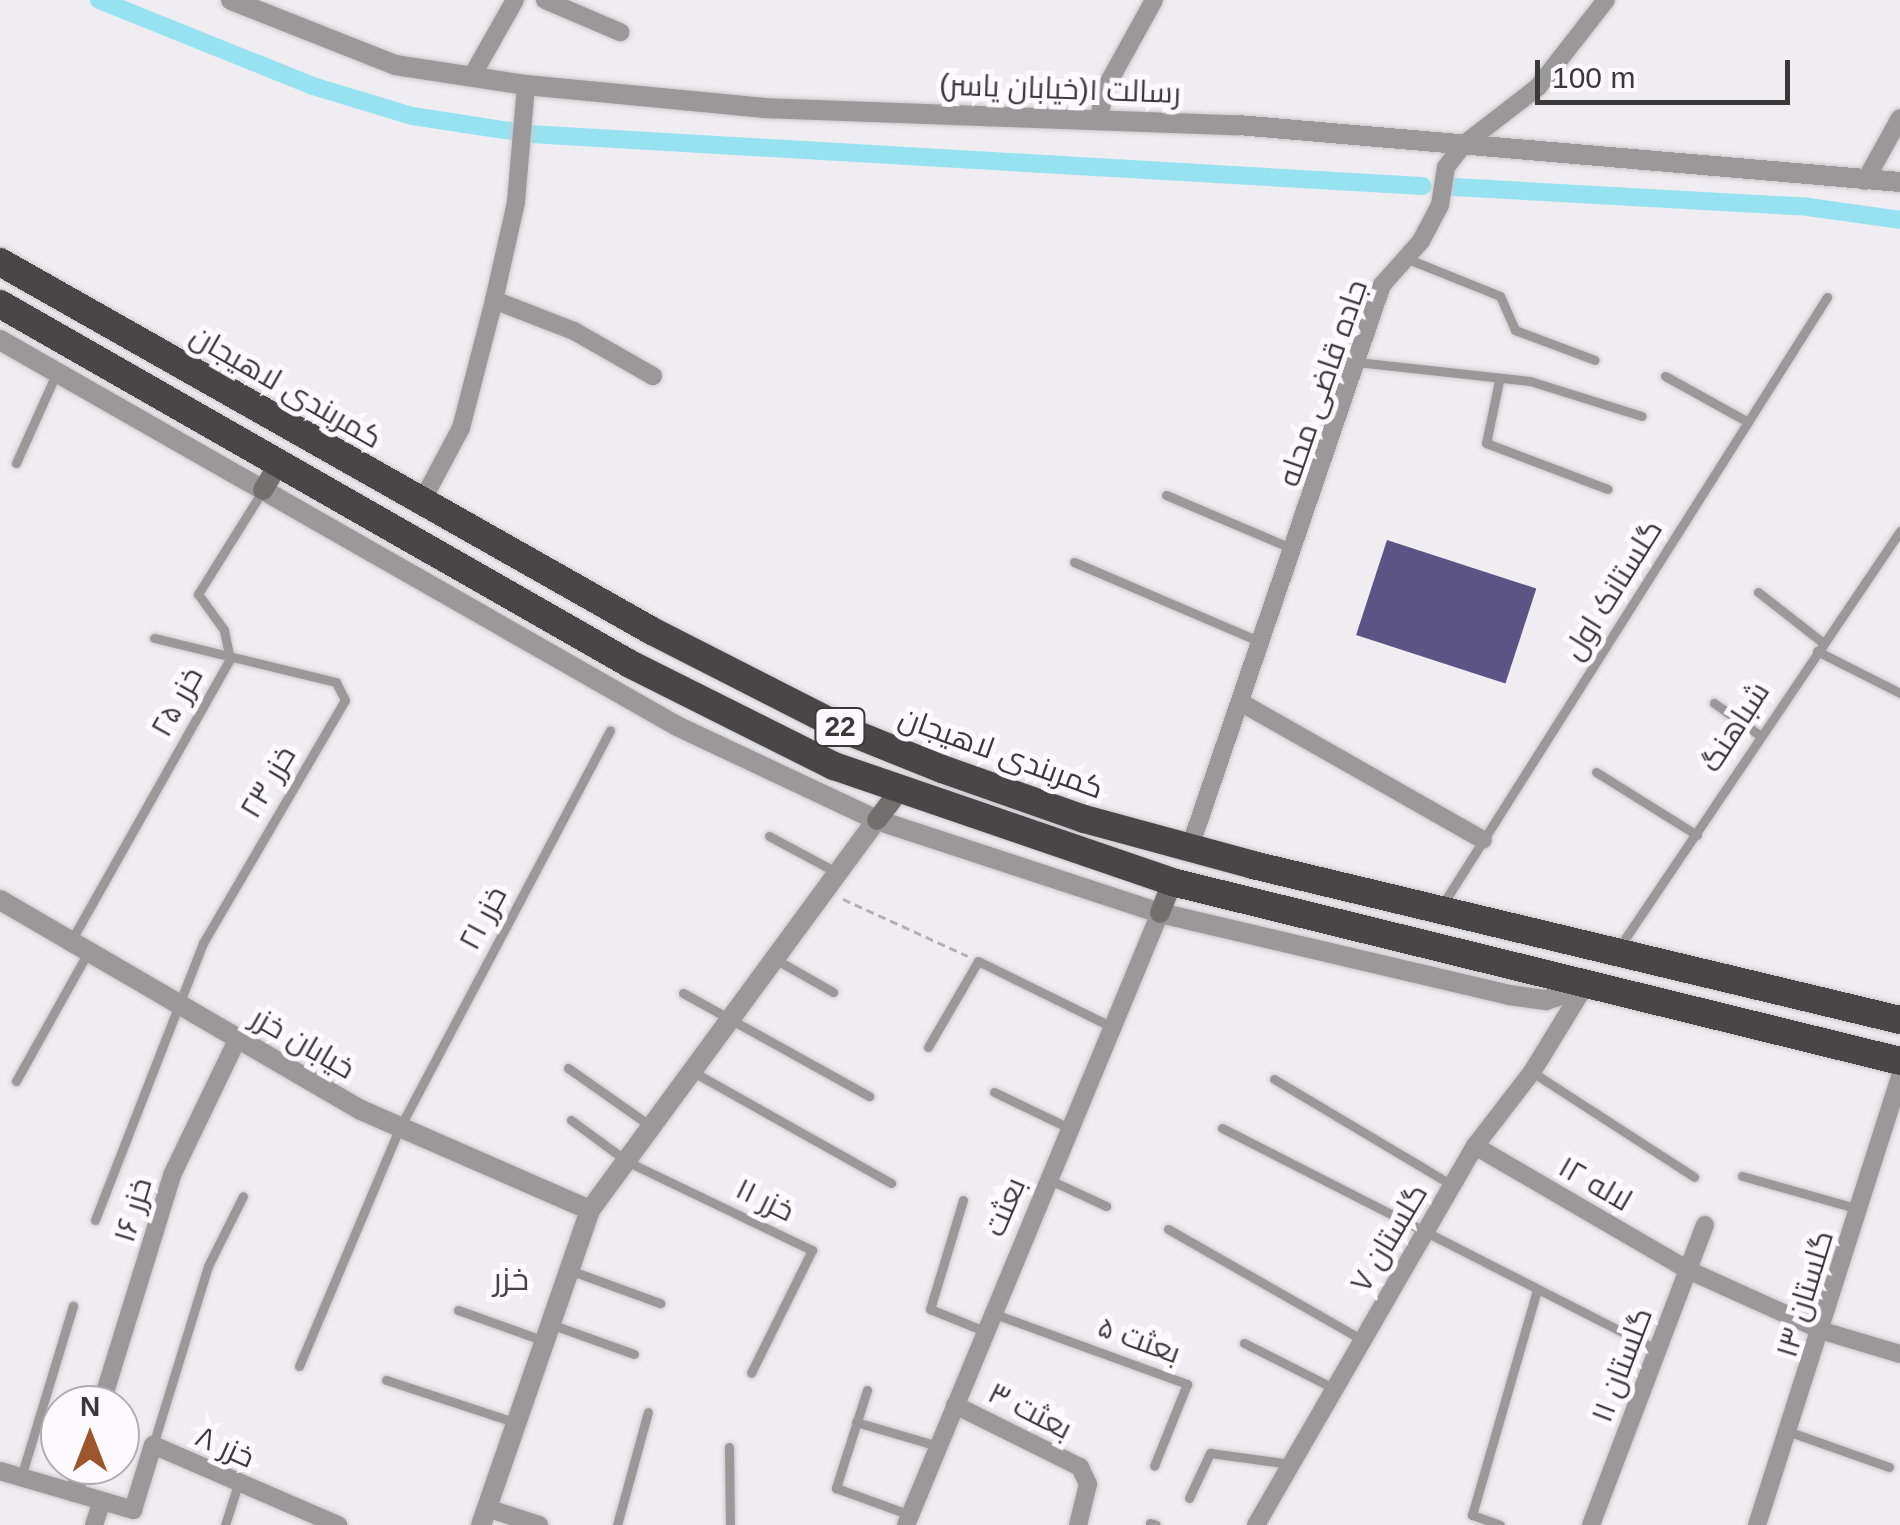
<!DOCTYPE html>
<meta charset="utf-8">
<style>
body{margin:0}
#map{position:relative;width:1900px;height:1525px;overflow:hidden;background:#efedf1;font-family:Helvetica,Cairo,sans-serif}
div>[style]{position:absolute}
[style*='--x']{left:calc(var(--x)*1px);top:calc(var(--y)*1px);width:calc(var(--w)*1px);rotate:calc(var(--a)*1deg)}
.canal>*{height:18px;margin:-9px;padding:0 9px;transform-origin:9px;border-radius:9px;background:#96e2f1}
.building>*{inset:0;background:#5c5485;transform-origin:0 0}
.path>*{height:2.5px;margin-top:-1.25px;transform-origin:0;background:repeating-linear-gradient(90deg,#b3b1b4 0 8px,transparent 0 13px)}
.roads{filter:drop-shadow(0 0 2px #cbc9cc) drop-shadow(0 0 2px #cbc9cc)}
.service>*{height:9px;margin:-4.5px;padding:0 4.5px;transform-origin:4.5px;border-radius:4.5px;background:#9a9898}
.minor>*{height:18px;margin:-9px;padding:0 9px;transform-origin:9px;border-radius:9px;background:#9a9898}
.tertiary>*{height:20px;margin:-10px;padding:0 10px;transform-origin:10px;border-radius:10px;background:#9a9898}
.secondary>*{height:20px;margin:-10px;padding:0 10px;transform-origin:10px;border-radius:10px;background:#726f6f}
.trunk>*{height:28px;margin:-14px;padding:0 14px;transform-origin:14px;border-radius:14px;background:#4a4647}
span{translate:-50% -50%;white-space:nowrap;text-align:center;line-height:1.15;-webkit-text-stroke:10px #fcfafe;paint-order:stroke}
.shield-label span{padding:2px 8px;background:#fcfafe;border:2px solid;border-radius:8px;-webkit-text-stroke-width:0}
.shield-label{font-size:28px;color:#3a393a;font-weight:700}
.street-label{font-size:30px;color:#3a393a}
.neighbourhood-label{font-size:32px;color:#454347}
.north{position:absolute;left:40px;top:1385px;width:100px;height:100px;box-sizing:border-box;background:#fcfafe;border:2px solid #aeadb0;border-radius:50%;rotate:0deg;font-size:28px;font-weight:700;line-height:40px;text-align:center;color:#3a393a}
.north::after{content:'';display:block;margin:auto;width:35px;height:45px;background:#9c562c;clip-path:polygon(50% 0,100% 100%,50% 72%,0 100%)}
.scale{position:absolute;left:1535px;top:60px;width:255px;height:45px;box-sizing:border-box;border:5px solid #3a393a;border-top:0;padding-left:12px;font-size:30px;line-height:35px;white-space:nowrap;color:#3a393a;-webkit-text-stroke:8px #fcfafe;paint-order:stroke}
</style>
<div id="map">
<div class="canal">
<div style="--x:99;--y:0;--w:231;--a:21.9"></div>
<div style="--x:313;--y:86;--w:103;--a:16.9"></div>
<div style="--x:412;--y:116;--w:119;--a:8.7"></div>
<div style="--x:530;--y:134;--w:894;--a:3.34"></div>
<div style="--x:1454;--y:187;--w:355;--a:3.2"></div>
<div style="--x:1808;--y:207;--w:93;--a:8"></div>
</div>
<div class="building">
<div style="left:1387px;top:540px;width:157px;height:100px;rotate:18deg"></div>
</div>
<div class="path">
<div style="--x:843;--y:899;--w:137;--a:24.5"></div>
</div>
<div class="roads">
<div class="service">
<div style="--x:1408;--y:259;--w:99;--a:21.9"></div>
<div style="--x:1500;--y:296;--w:37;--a:66"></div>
<div style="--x:1515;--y:330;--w:85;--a:20.6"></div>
<div style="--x:1357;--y:362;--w:174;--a:6.3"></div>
<div style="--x:1530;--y:381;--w:117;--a:17.4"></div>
<div style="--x:1665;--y:376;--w:95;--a:29"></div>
<div style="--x:1499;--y:381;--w:63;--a:101.8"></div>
<div style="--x:1486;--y:443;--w:130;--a:20.7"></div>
<div style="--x:16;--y:463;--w:98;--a:-65.8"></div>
<div style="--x:1166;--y:495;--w:138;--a:23"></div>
<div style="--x:1074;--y:562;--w:203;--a:23.2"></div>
<div style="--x:1758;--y:592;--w:81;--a:38"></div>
<div style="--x:1817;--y:651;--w:93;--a:26.8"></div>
<div style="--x:1714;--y:703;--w:54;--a:35.2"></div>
<div style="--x:1596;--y:772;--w:119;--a:32"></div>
<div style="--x:769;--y:836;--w:76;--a:28.2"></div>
<div style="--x:1441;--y:907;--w:722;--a:-57.67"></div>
<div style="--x:71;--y:941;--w:324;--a:-60.6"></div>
<div style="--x:230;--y:659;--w:30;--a:-102"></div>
<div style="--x:224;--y:630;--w:44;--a:-125.8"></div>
<div style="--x:198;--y:594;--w:123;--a:-58"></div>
<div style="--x:1620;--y:946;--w:501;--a:-55.99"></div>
<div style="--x:775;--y:959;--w:67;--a:29.6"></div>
<div style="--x:683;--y:993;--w:213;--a:29"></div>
<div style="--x:928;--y:1047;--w:99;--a:-59.8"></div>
<div style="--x:978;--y:961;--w:152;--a:26.2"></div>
<div style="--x:568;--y:1068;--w:103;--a:35.1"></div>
<div style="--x:1532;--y:1072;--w:193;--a:32.9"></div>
<div style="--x:695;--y:1073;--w:225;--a:29.3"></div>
<div style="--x:1274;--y:1079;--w:207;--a:30.8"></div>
<div style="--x:16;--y:1081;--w:148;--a:-60.8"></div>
<div style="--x:994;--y:1092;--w:83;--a:25.6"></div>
<div style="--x:571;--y:1120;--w:71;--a:36.4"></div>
<div style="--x:628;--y:1162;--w:204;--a:25.6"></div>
<div style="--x:812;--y:1250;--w:137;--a:116.4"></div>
<div style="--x:1222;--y:1128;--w:488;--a:27"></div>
<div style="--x:1742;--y:1176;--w:122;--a:15.8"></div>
<div style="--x:1050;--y:1180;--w:62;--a:24.9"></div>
<div style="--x:963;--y:1200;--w:114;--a:106.8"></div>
<div style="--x:930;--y:1309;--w:56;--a:22"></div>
<div style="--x:95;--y:1220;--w:297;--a:-68.7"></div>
<div style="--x:203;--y:943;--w:281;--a:-59.7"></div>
<div style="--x:345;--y:700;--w:20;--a:-117"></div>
<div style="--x:336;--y:682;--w:187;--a:-166.4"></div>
<div style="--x:1168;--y:1229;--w:222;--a:29.7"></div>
<div style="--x:572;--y:1271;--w:94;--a:20"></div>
<div style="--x:458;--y:1310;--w:89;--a:19.7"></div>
<div style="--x:992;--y:1313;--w:208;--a:20"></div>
<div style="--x:1187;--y:1384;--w:88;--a:111.9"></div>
<div style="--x:553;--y:1325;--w:86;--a:19.7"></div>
<div style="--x:1244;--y:1343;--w:100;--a:26.8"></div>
<div style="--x:299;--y:1366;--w:257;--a:-67.1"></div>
<div style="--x:399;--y:1129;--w:451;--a:-62.1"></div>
<div style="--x:386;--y:1380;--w:135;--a:18.2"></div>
<div style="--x:867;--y:1390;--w:103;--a:107.6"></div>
<div style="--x:836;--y:1488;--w:79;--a:20"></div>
<div style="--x:856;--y:1422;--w:85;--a:16.3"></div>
<div style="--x:1790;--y:1432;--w:105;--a:19.5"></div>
<div style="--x:153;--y:1445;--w:187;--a:-72.9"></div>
<div style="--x:208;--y:1266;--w:78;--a:-63.4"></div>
<div style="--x:729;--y:1447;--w:78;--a:89.3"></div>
<div style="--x:21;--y:1477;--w:179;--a:-73.1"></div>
<div style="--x:1189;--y:1498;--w:50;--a:-65"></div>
<div style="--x:1210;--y:1453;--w:81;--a:7.8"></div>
<div style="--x:1150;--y:1523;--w:6;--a:18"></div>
<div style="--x:225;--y:1525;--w:43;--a:-72.4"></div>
<div style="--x:617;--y:1525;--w:117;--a:-74.7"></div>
<div style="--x:1500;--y:1525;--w:30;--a:-160"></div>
<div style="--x:1472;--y:1515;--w:234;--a:-73.9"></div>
</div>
<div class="minor">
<div style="--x:545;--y:0;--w:82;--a:23.1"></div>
<div style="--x:472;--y:76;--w:87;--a:-60.5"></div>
<div style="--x:1098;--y:120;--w:34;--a:-76"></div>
<div style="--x:1106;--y:87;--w:99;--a:-61.1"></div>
<div style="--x:1865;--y:181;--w:72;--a:-60.9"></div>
<div style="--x:494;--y:300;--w:86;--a:21.2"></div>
<div style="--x:574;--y:331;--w:91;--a:29.7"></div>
<div style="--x:422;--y:501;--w:83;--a:-61.9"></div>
<div style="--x:461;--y:428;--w:132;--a:-75.5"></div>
<div style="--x:494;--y:300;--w:100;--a:-77.3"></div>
<div style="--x:516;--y:202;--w:117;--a:-85.1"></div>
<div style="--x:1242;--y:703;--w:277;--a:29.6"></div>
<div style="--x:1190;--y:847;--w:594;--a:-71.14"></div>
<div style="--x:1382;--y:285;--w:59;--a:-48.4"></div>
<div style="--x:1421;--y:241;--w:41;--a:-62.2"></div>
<div style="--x:1440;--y:205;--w:38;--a:-81"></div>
<div style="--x:1446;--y:167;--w:28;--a:-52"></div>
<div style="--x:1463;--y:145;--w:95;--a:-37.7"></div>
<div style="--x:1538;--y:87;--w:110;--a:-52"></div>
<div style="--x:1475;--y:1146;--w:246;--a:30.2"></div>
<div style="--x:1688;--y:1270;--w:148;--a:24.3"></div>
<div style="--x:1823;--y:1331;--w:80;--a:16.6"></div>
<div style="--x:101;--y:1405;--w:241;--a:-72.8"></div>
<div style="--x:172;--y:1175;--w:150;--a:-64.3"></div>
<div style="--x:955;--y:1405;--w:140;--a:26.4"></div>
<div style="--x:1080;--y:1467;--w:19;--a:65"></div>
<div style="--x:1088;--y:1484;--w:42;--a:103.7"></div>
<div style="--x:0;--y:1471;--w:139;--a:16.3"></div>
<div style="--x:133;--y:1510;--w:68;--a:-72.9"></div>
<div style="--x:153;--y:1445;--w:202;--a:23.4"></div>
<div style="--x:74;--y:1493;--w:29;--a:-72"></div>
<div style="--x:487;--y:1508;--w:55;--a:18.1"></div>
<div style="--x:94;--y:1525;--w:25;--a:-72"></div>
<div style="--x:906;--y:1525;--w:663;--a:-67.46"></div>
<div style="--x:1256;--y:1525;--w:438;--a:-60"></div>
<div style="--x:1475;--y:1146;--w:93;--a:-52.4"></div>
<div style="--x:1532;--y:1072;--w:100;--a:-58.5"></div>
<div style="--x:1591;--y:1525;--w:321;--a:-69.2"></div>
<div style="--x:1757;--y:1525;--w:470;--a:-72.3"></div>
</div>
<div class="tertiary">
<div style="--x:231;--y:0;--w:176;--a:21.6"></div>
<div style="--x:395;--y:65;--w:133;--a:8.7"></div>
<div style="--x:526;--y:85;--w:240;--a:5.5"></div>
<div style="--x:765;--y:108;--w:473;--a:2.1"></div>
<div style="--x:1238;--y:125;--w:664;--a:4.92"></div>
<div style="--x:0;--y:340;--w:779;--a:29.69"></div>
<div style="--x:677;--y:726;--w:221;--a:25.2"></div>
<div style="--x:877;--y:820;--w:298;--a:18.2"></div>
<div style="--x:1160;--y:913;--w:359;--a:13.2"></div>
<div style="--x:1509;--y:995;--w:37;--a:8"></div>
<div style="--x:1546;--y:1000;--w:40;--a:-18.9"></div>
<div style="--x:0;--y:900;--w:418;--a:30.2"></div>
<div style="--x:361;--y:1110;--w:250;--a:23.6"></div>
<div style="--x:481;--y:1525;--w:333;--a:-70.9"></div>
<div style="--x:590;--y:1210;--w:484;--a:-53.7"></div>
</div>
<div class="secondary">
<div style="--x:263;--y:490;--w:31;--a:-59"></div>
<div style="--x:877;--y:820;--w:36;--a:-53"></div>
<div style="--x:1160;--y:913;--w:33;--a:-69"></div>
</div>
<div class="trunk">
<div style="--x:0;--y:262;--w:749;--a:29.51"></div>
<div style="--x:652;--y:631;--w:222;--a:27"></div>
<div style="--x:850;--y:732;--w:99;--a:21.9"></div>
<div style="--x:942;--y:769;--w:151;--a:19.4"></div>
<div style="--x:1084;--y:819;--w:175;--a:15.2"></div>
<div style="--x:1253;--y:865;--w:665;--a:13.47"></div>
<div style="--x:0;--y:304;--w:726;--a:29.74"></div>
<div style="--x:630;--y:664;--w:228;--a:26.6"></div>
<div style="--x:834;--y:766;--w:357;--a:18.9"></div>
<div style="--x:1172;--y:882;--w:750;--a:13.81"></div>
</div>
</div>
<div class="shield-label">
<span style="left:840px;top:727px">22</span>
</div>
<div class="street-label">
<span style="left:1060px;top:89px;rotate:2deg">رسالت ۱(خیابان یاسر)</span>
<span style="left:1323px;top:383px;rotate:-71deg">جاده قاضی محله</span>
<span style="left:286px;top:387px;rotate:30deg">کمربندی لاهیجان</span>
<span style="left:1613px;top:590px;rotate:-58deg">گلستانک اول</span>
<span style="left:177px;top:702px;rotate:-61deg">خزر ۲۵</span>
<span style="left:1735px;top:727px;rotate:-57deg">شباهنگ</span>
<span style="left:1001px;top:753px;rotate:20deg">کمربندی لاهیجان</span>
<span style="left:268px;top:782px;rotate:-59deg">خزر ۲۳</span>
<span style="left:483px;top:918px;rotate:-62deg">خزر ۲۱</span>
<span style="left:303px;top:1043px;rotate:30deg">خیابان خزر</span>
<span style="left:1595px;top:1184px;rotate:30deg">لاله ۱۲</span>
<span style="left:765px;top:1200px;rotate:26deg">خزر ۱۱</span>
<span style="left:1005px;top:1207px;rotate:-67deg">بعثت</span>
<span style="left:133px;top:1210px;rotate:-73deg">خزر ۱۶</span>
<span style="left:1389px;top:1238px;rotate:-59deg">گلستان ۷</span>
<span style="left:1805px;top:1294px;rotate:-73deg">گلستان ۱۳</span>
<span style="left:1139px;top:1340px;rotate:20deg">بعثت ۵</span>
<span style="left:1622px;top:1365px;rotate:-69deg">گلستان ۱۱</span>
<span style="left:1030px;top:1411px;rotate:27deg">بعثت ۳</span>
<span style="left:225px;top:1447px;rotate:24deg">خزر ۸</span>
</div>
<div class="neighbourhood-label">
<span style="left:511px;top:1279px">خزر</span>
</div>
<div class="north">N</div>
<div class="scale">100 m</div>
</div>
